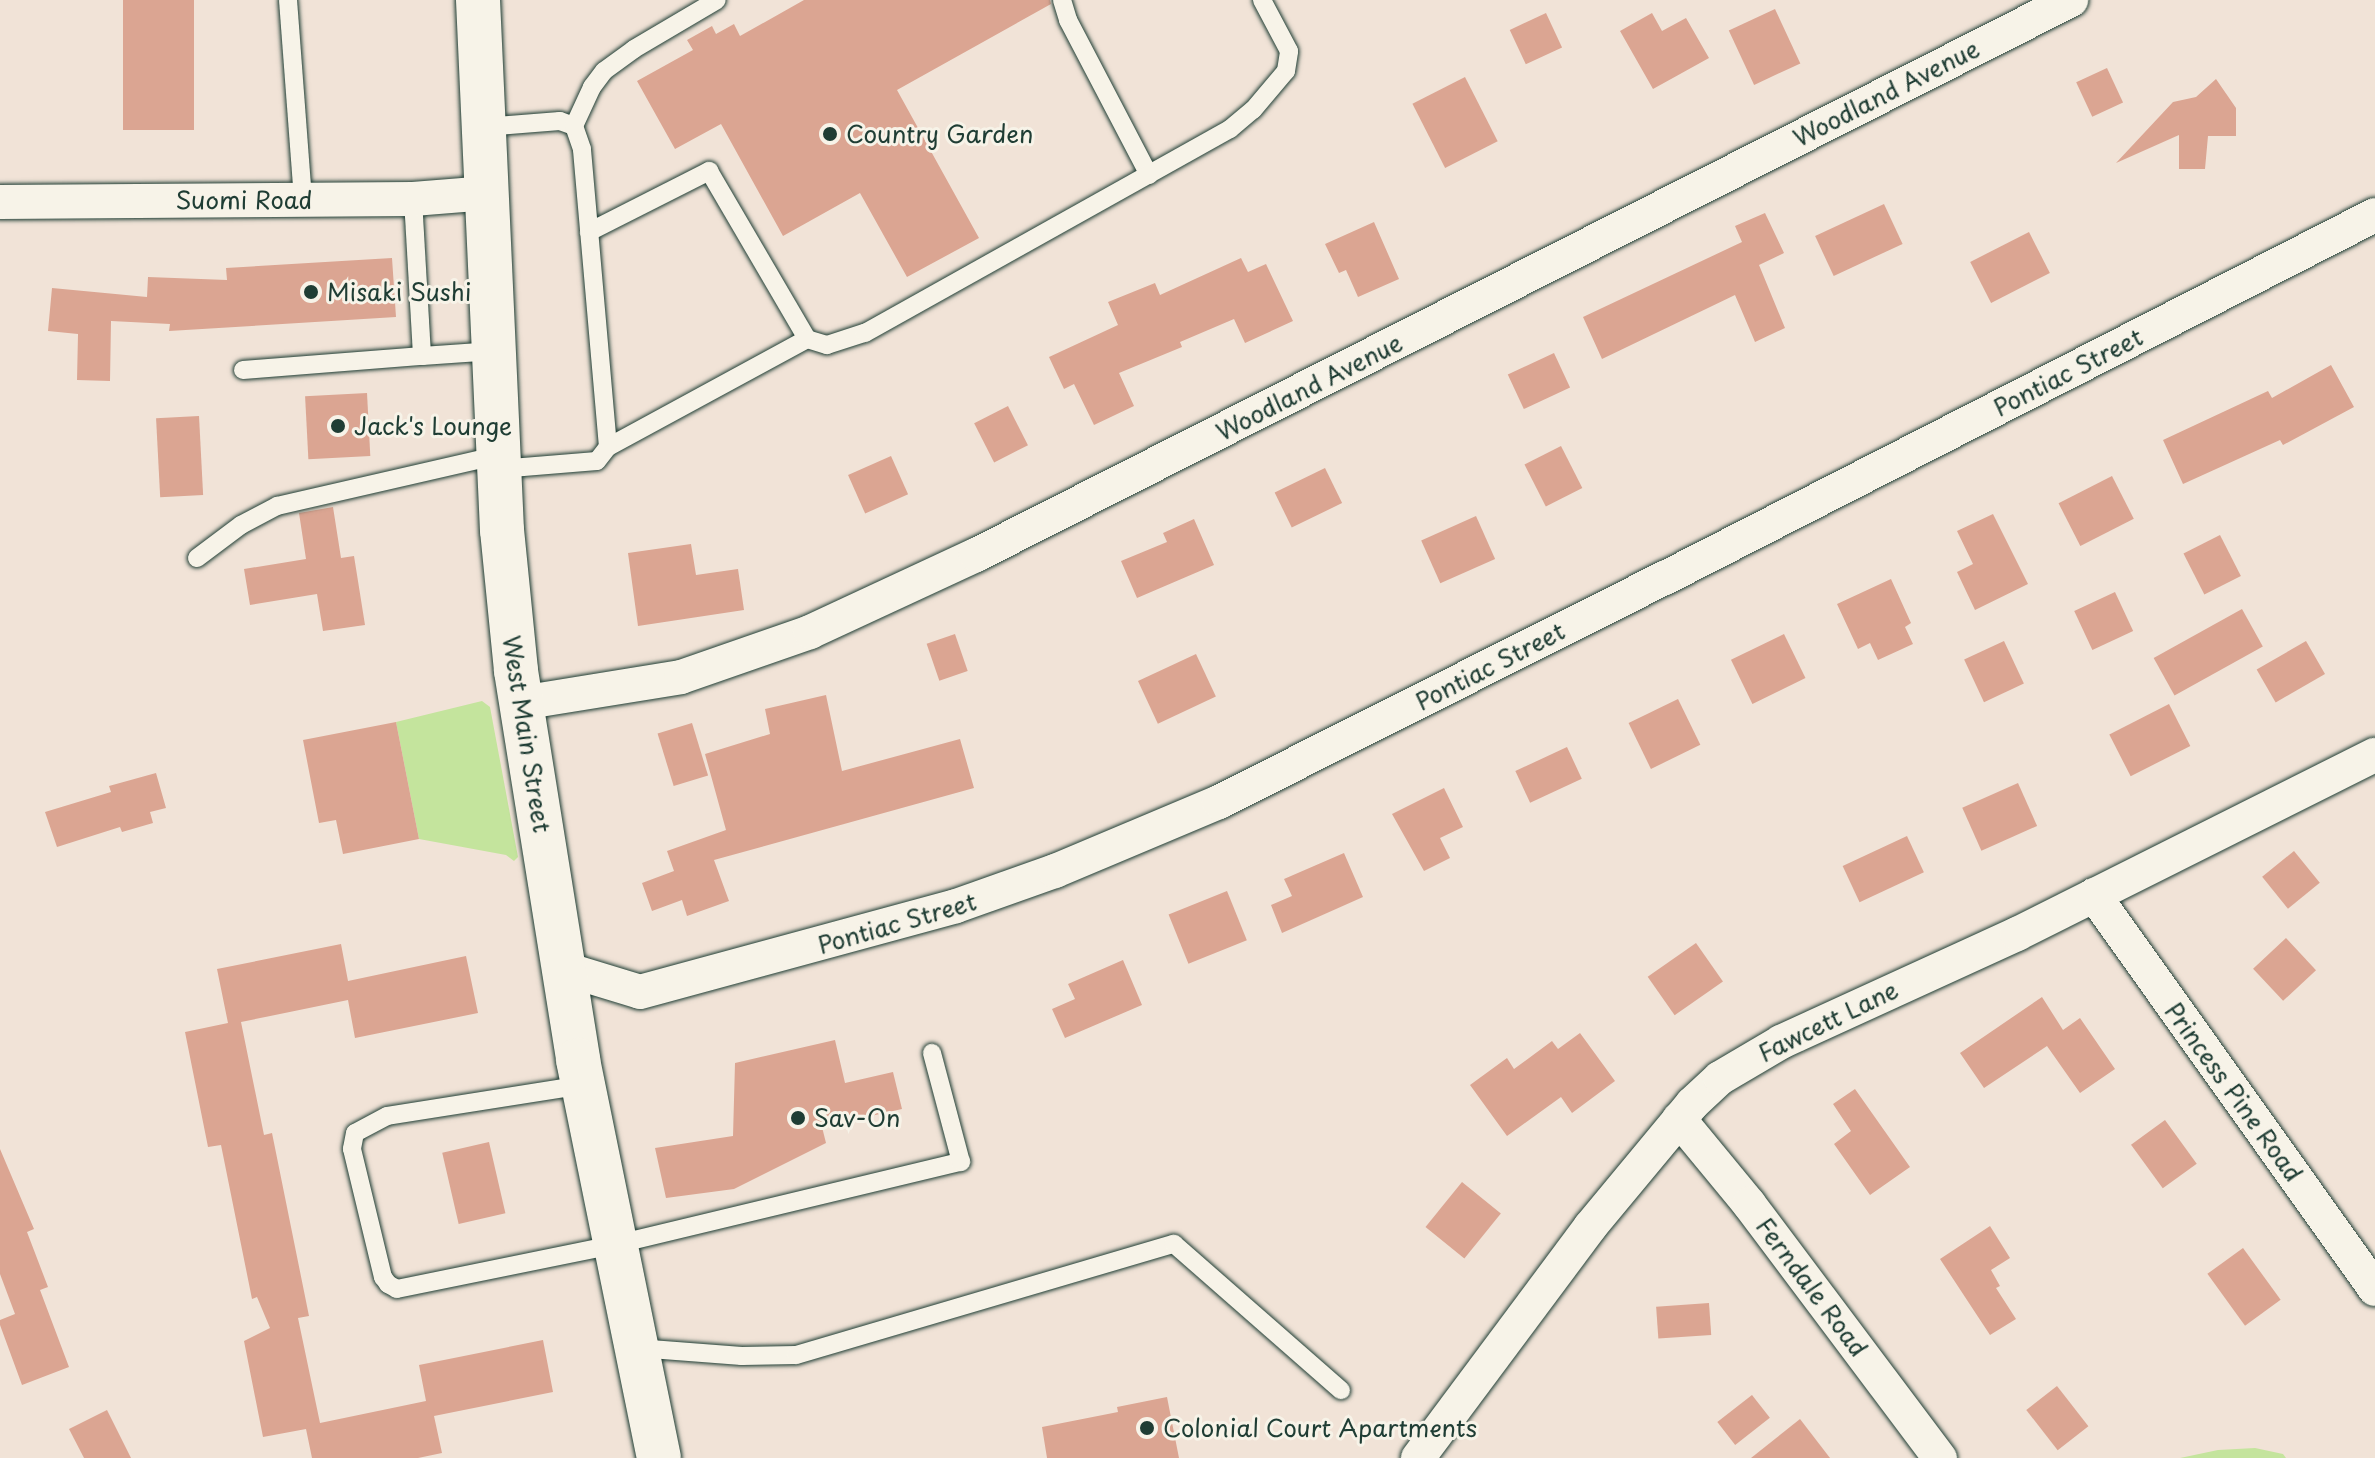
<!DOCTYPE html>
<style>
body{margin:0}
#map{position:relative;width:2375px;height:1458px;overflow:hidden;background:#f1e3d7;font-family:"Playpen Sans",sans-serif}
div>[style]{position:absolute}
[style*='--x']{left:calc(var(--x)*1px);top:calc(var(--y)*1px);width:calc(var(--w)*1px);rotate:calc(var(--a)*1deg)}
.green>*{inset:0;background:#c4e49d}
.building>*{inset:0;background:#dba592;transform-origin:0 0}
.roads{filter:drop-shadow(0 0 2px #1f3d34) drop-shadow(0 0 2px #1f3d34)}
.service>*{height:18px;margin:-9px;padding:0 9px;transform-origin:9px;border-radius:9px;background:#f7f3e8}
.minor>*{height:34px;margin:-17px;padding:0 17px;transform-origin:17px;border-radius:17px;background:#f7f3e8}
.secondary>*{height:44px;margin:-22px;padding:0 22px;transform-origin:22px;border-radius:22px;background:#f7f3e8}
.dots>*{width:22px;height:22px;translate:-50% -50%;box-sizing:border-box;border:4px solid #f7f3e8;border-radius:50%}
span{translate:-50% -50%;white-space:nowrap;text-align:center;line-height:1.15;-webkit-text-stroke:6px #f7f3e8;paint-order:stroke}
.street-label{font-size:24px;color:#1f3d34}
.poi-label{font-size:24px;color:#1f3d34}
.left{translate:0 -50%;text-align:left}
</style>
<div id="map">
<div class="green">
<div style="clip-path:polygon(482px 701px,490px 707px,518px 857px,514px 861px,506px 855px,419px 839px,396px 722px)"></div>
<div style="clip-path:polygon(2255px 1448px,2283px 1454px,2286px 1458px,2180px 1458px,2218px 1450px)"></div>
</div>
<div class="building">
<div style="left:123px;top:0;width:71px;height:130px"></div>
<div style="clip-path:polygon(804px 0,1050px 0,1051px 4px,897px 90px,979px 238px,907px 277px,860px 193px,783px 236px,721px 124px,675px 149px,637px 81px,693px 50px,687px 40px,712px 26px,716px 34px,734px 24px,740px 36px)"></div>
<div style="left:1775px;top:9px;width:60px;height:51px;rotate:65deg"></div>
<div style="left:1546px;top:13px;width:38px;height:40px;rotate:65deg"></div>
<div style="clip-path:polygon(1652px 13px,1662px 31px,1686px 18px,1709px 58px,1653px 89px,1620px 31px)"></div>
<div style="left:2107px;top:68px;width:38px;height:34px;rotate:65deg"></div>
<div style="left:1465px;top:77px;width:72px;height:59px;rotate:63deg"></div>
<div style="clip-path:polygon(2216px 79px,2236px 108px,2236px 136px,2208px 136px,2205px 169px,2179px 169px,2179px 135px,2116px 163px,2173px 102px,2196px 97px)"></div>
<div style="left:1884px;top:204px;width:44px;height:76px;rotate:65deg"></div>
<div style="clip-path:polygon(1765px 213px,1784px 253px,1759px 265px,1785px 328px,1755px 342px,1735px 295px,1602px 359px,1583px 317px,1742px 242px,1735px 226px)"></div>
<div style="clip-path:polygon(1374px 222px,1399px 279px,1358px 297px,1346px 270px,1339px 273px,1325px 244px)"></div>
<div style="left:2029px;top:232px;width:46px;height:66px;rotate:63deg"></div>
<div style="clip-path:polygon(392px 258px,396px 317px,169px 331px,170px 324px,111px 321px,110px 381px,77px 380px,78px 334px,48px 331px,52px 288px,147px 297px,148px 277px,227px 280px,226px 268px)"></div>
<div style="clip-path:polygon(1241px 258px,1248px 272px,1266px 264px,1293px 321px,1245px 343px,1234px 319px,1180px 342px,1182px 347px,1119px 373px,1134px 406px,1094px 425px,1074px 384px,1064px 389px,1049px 357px,1118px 325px,1108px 302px,1155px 283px,1160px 295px)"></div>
<div style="left:1554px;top:353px;width:38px;height:51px;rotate:65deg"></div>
<div style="clip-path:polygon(2331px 365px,2354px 407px,2283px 445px,2280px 440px,2183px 484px,2163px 440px,2268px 391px,2272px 398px)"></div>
<div style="left:367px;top:393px;width:63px;height:62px;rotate:87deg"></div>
<div style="left:1008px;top:406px;width:44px;height:38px;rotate:63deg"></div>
<div style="left:199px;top:416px;width:79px;height:43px;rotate:87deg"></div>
<div style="left:1561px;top:446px;width:47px;height:41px;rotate:63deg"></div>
<div style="left:891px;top:456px;width:42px;height:47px;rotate:66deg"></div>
<div style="left:1325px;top:468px;width:39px;height:56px;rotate:64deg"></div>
<div style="left:2112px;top:476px;width:48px;height:60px;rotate:63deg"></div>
<div style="clip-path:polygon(333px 507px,341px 558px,354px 556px,365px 625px,323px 631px,317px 594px,250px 605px,244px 569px,306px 559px,299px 513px)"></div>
<div style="clip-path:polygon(1993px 514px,2028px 584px,1975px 610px,1957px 572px,1973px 564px,1957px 531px)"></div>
<div style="left:1476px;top:516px;width:47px;height:60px;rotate:66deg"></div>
<div style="clip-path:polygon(1194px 519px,1214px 565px,1137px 598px,1121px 561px,1167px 542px,1163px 533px)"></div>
<div style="left:2220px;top:535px;width:46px;height:41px;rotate:63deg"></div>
<div style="clip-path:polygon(691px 544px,696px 575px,738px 569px,744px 610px,638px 626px,628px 553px)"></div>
<div style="clip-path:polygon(1891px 579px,1911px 623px,1905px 627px,1913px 644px,1878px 660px,1870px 643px,1858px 649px,1837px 604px)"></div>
<div style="left:2115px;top:592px;width:43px;height:45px;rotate:65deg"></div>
<div style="left:2242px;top:609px;width:43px;height:101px;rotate:61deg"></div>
<div style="left:955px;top:634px;width:39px;height:30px;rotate:71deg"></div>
<div style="left:1784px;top:634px;width:49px;height:59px;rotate:64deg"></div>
<div style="left:2004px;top:641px;width:47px;height:44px;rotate:65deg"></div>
<div style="left:2306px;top:641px;width:38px;height:57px;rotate:60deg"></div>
<div style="left:1196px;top:654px;width:47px;height:64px;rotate:65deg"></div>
<div style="clip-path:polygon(826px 695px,842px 771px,960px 739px,974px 788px,714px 860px,729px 901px,687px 916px,682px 900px,652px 911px,642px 883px,674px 871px,667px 851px,726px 830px,705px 754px,770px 734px,765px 709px)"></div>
<div style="left:1678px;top:699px;width:51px;height:55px;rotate:64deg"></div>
<div style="left:2169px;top:704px;width:47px;height:67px;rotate:63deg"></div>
<div style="clip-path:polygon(396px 722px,419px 839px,343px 854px,336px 820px,319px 823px,303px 740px)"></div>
<div style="left:692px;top:723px;width:55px;height:36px;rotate:73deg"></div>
<div style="left:1567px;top:747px;width:35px;height:57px;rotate:65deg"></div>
<div style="clip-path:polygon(156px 773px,166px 808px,150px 812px,153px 823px,122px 832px,120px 827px,57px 847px,45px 812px,111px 792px,109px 786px)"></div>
<div style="left:2018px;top:783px;width:47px;height:61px;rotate:66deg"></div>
<div style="clip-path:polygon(1444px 788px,1463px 827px,1440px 838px,1450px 858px,1424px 871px,1392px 814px)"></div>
<div style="left:1907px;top:836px;width:40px;height:71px;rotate:65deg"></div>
<div style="left:2294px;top:851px;width:41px;height:41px;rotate:51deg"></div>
<div style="clip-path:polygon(1344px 853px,1363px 897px,1282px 933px,1271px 905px,1292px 896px,1284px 879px)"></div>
<div style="left:1227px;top:891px;width:53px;height:63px;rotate:68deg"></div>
<div style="left:2286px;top:938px;width:44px;height:45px;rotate:47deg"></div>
<div style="left:1696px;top:943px;width:47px;height:59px;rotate:55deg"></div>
<div style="clip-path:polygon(341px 944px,348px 981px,466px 956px,478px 1013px,355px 1038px,348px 1000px,241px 1022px,264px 1135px,272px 1133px,309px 1316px,298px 1318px,320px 1423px,426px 1401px,419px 1365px,543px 1340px,553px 1392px,434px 1416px,442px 1453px,418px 1458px,312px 1458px,306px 1429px,263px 1437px,244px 1341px,270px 1328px,257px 1297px,252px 1299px,221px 1145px,208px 1147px,185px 1032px,228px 1023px,217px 969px)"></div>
<div style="clip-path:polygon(1123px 960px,1142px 1005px,1065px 1038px,1052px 1009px,1075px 999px,1068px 984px)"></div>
<div style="clip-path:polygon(2042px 997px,2063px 1030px,2080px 1018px,2115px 1069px,2080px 1093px,2047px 1046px,1984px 1088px,1960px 1053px)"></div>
<div style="clip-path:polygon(1580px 1033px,1615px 1081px,1572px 1113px,1561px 1097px,1507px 1136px,1470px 1085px,1507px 1058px,1514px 1069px,1552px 1041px,1558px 1049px)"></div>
<div style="clip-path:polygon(835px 1040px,845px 1083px,893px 1072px,902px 1109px,822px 1127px,826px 1143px,734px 1189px,666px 1198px,655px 1148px,733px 1136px,735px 1063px)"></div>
<div style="clip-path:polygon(1855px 1089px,1910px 1167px,1870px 1195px,1834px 1144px,1851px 1131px,1833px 1104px)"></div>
<div style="left:2165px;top:1120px;width:54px;height:42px;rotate:54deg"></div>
<div style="left:489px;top:1142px;width:73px;height:48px;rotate:77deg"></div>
<div style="clip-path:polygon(0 1149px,34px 1229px,27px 1232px,48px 1287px,40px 1290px,69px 1367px,22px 1385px,0 1325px,0 1320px,15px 1314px,0 1274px)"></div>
<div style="left:1462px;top:1182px;width:50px;height:58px;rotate:39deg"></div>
<div style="clip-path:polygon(1990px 1226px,2010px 1258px,1991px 1270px,2000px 1286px,1996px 1288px,2016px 1319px,1990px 1335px,1940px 1259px)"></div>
<div style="left:2243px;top:1248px;width:64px;height:44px;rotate:54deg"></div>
<div style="left:1709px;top:1303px;width:32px;height:53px;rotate:86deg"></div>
<div style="left:2057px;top:1386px;width:51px;height:39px;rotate:52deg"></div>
<div style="left:1752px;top:1395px;width:29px;height:44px;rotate:52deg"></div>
<div style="clip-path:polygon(1167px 1397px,1179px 1458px,1047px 1458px,1042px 1427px,1118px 1412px,1117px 1407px)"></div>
<div style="clip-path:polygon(107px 1410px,131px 1458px,84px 1458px,69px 1429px)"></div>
<div style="clip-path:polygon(1800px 1419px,1830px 1458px,1751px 1458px)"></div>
</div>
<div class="roads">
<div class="service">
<div style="--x:288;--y:0;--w:201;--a:85.7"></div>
<div style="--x:1062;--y:0;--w:21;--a:73"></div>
<div style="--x:1068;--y:20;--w:175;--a:62.4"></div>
<div style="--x:484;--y:127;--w:76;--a:-4.5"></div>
<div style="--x:560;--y:121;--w:15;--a:20"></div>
<div style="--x:413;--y:199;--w:157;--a:86.7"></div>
<div style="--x:422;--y:356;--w:72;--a:-4"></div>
<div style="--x:589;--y:232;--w:135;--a:-26.9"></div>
<div style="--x:709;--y:171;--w:194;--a:59.7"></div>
<div style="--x:807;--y:339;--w:226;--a:151.5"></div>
<div style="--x:807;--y:339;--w:21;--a:17"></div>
<div style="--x:827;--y:345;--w:40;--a:-18"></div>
<div style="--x:865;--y:333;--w:418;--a:-29.2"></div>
<div style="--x:1230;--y:129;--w:30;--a:-40"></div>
<div style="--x:1253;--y:110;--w:51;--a:-49.8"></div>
<div style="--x:1286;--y:71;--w:20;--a:-81"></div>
<div style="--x:1289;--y:51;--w:58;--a:-117.9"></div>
<div style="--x:243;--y:370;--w:180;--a:-4.5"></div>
<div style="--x:499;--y:469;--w:98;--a:-4.7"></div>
<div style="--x:597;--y:461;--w:18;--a:-52"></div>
<div style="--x:608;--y:447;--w:299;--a:-95"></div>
<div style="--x:582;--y:149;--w:24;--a:-109"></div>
<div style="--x:574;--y:126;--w:43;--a:-65.2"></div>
<div style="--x:592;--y:87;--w:20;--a:-53"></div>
<div style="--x:604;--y:71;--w:37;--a:-36"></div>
<div style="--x:634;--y:49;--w:96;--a:-30.6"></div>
<div style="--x:197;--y:558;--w:55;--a:-36.9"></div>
<div style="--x:241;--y:525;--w:41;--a:-27.8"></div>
<div style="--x:277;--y:506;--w:228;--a:-12.9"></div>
<div style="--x:583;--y:1085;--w:198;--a:171"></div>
<div style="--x:387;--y:1116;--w:36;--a:152"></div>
<div style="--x:355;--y:1133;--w:16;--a:101"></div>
<div style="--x:352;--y:1149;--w:132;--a:76.4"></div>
<div style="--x:383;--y:1277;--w:9;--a:54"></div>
<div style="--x:388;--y:1284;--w:10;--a:29"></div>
<div style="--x:397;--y:1289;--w:221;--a:-11.5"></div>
<div style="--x:614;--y:1245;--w:357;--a:-13.5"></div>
<div style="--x:961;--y:1162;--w:113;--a:-104.9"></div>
<div style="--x:637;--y:1348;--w:105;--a:4.4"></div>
<div style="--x:742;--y:1356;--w:54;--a:-1.1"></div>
<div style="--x:796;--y:1355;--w:394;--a:-16.4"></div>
<div style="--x:1174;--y:1244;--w:222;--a:41.2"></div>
</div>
<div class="minor">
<div style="--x:0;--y:202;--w:413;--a:-0.4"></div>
<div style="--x:413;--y:199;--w:75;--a:-4.6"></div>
<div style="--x:521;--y:703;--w:162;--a:-9.2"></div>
<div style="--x:681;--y:677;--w:137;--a:-19.2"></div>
<div style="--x:810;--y:632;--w:183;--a:-24.9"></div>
<div style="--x:976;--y:555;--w:1228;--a:-26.88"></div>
<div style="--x:2094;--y:895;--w:484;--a:54.5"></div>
<div style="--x:565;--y:969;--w:78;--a:17"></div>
<div style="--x:640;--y:992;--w:327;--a:-15.2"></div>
<div style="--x:956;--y:906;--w:105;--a:-19.5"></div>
<div style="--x:1055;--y:871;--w:178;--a:-22.8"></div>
<div style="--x:1219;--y:802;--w:499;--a:-26.7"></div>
<div style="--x:1665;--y:578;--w:797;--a:-27.08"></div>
<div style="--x:1679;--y:1119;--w:110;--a:50.5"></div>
<div style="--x:1749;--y:1204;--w:318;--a:53.1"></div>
<div style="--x:1418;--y:1458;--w:288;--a:-53.3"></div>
<div style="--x:1590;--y:1227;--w:160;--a:-50.3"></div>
<div style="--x:1692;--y:1104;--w:38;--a:-43"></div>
<div style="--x:1720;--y:1078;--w:71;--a:-30.5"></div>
<div style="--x:1781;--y:1042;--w:260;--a:-24.6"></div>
<div style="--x:2017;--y:934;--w:400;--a:-26.6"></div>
</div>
<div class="secondary">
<div style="--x:478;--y:0;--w:531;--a:87.41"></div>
<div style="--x:502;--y:530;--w:142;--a:84.3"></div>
<div style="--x:516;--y:671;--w:394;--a:80.9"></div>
<div style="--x:578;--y:1060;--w:406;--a:78.5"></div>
</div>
</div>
<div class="dots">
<div style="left:830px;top:134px;background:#1f3d34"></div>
<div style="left:311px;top:292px;background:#1f3d34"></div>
<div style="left:338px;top:426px;background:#1f3d34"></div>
<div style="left:798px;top:1118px;background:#1f3d34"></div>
<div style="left:1147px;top:1428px;background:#1f3d34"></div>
</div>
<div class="street-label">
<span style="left:1886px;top:93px;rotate:-27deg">Woodland Avenue</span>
<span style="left:244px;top:200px">Suomi Road</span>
<span style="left:2068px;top:372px;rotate:-27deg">Pontiac Street</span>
<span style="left:1309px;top:387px;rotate:-27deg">Woodland Avenue</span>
<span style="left:1490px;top:666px;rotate:-27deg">Pontiac Street</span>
<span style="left:527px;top:734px;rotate:81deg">West Main Street</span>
<span style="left:897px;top:923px;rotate:-16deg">Pontiac Street</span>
<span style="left:1828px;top:1021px;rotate:-26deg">Fawcett Lane</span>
<span style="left:2234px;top:1092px;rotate:54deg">Princess Pine Road</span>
<span style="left:1812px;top:1287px;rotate:53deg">Ferndale Road</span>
</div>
<div class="poi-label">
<span class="left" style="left:846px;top:134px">Country Garden</span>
<span class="left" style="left:327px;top:292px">Misaki Sushi</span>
<span class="left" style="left:354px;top:426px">Jack's Lounge</span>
<span class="left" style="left:814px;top:1118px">Sav-On</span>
<span class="left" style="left:1163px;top:1428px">Colonial Court Apartments</span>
</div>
</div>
